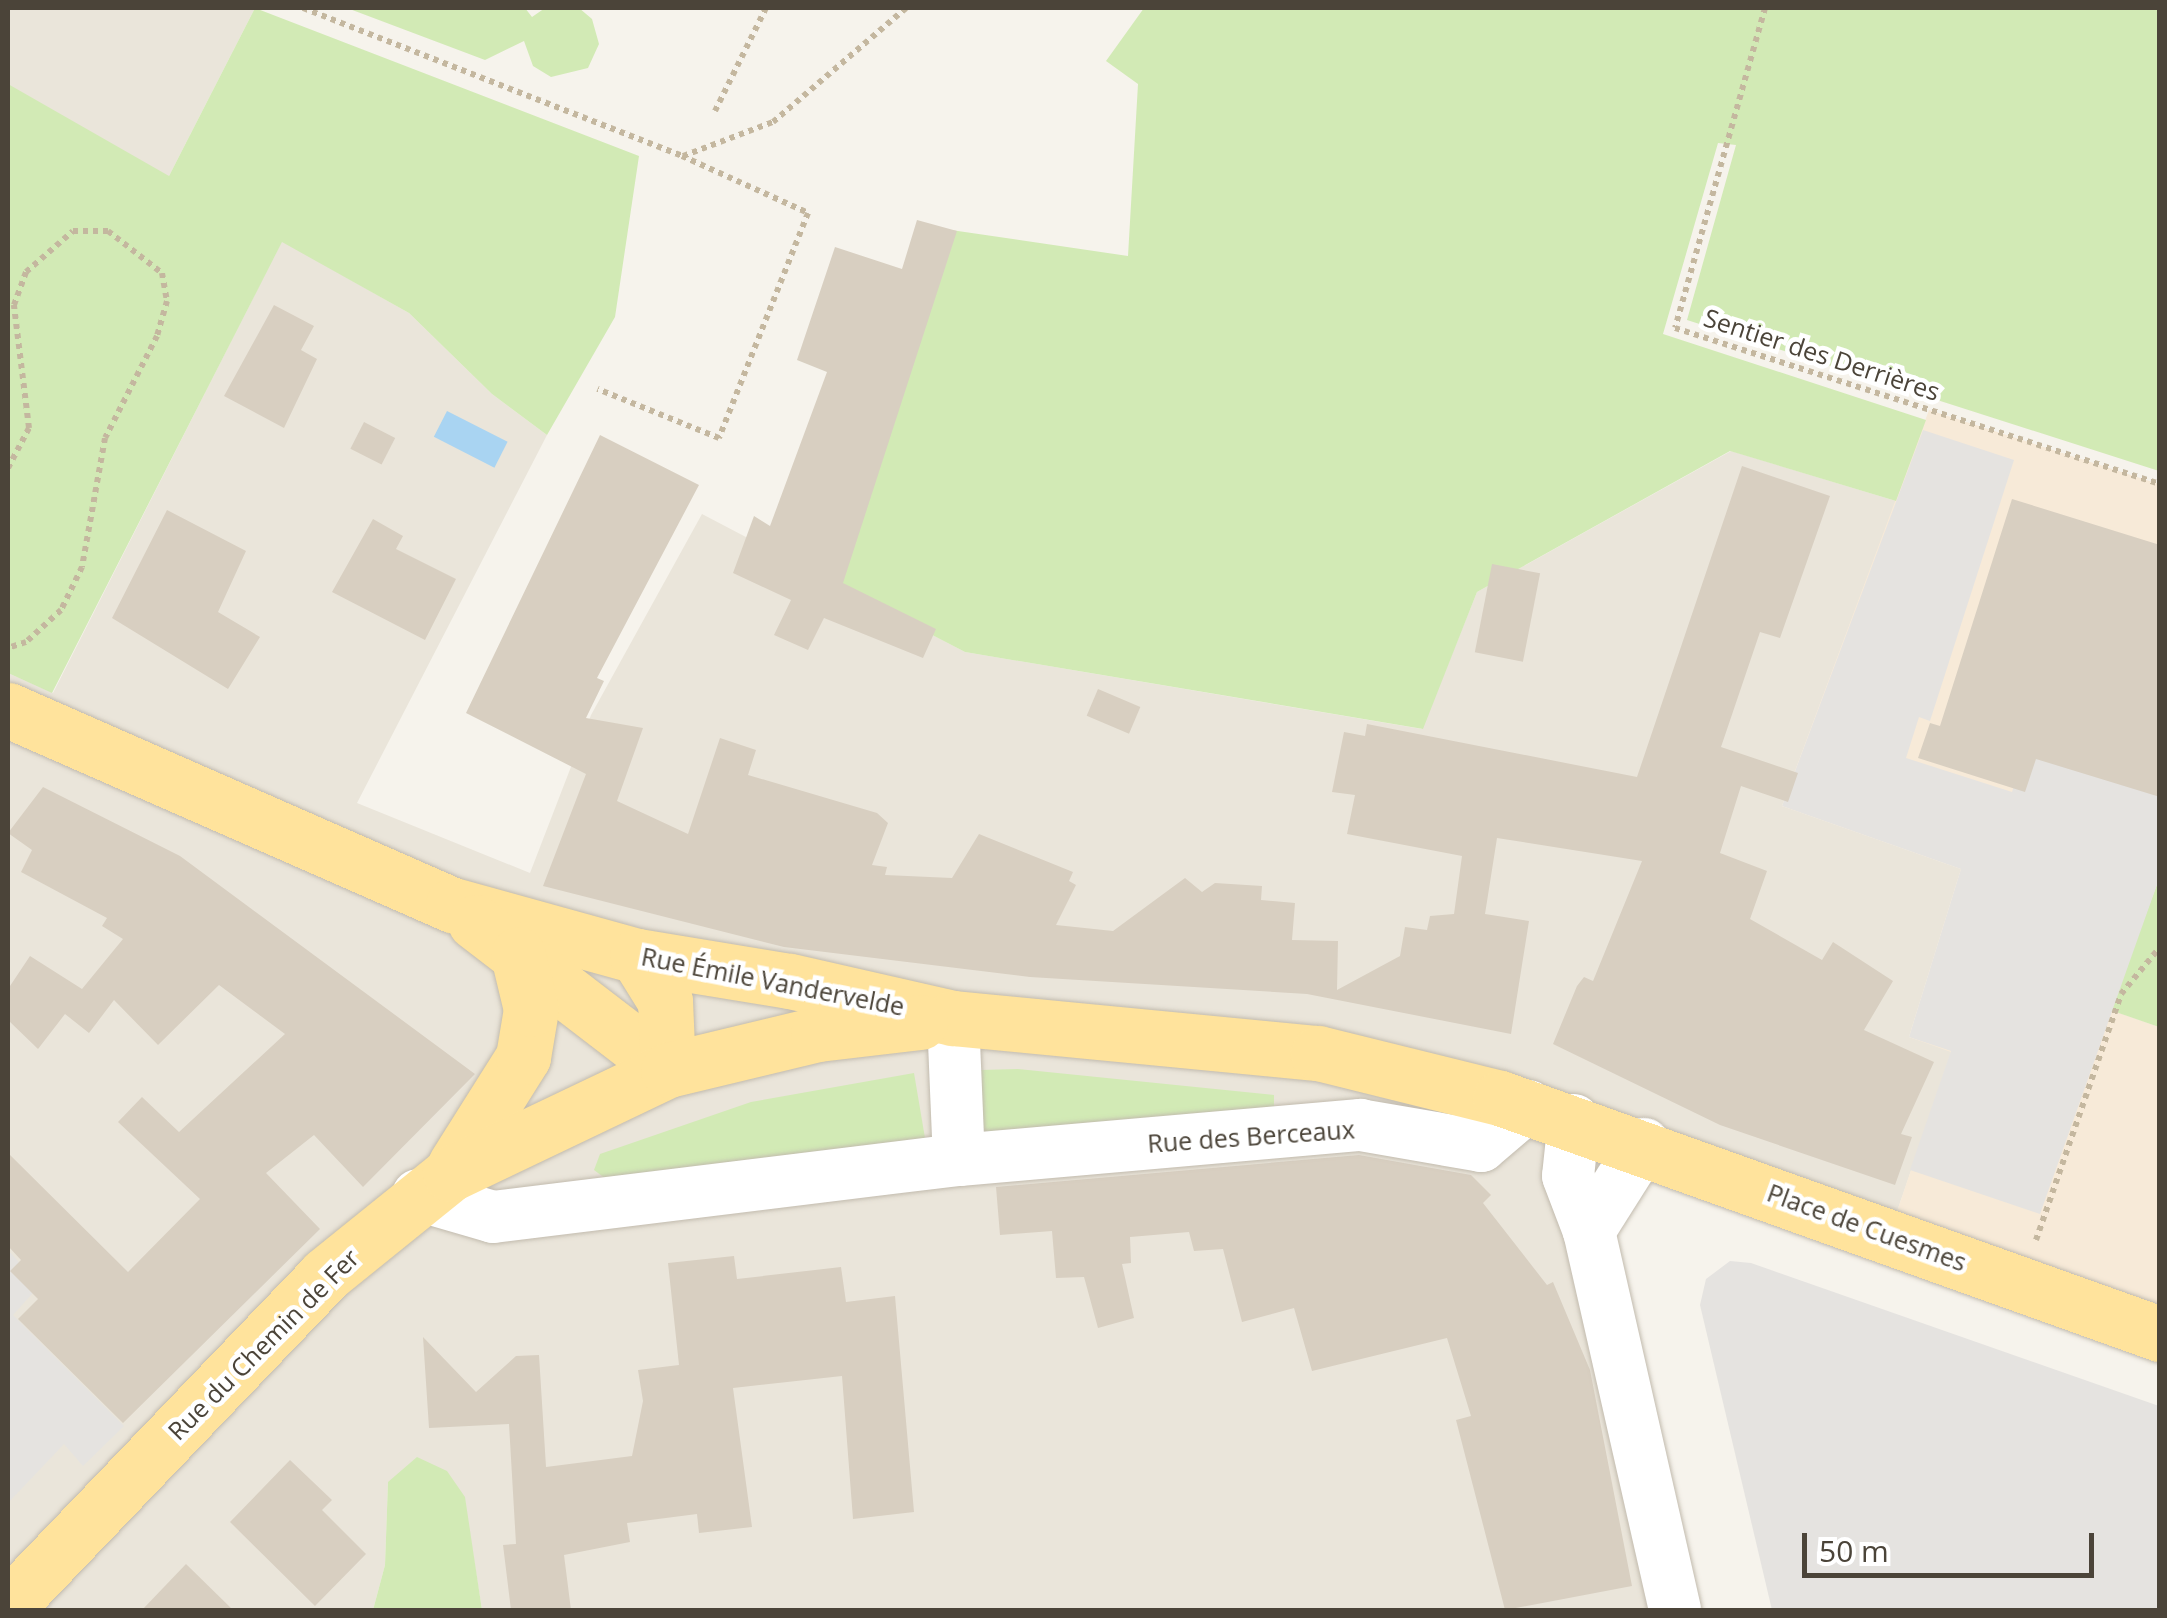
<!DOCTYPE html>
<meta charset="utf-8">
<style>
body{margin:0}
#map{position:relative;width:2167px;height:1618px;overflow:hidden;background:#f6f3ec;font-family:"Open Sans",sans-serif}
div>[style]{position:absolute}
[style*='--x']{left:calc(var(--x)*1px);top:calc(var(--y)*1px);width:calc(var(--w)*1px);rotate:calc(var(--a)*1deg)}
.residential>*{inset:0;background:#eae5da}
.commercial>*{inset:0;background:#f7ead8}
.green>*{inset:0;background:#d2eab5}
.parking>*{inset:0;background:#e5e3e0}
.water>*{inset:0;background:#a9d4f2;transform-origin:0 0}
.building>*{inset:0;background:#d8cfc1;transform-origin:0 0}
.path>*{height:6px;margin-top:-3px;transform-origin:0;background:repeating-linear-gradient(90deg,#c4b79f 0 5px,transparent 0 10px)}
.roads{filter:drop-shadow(0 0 2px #c2bbae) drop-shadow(0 0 2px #c2bbae)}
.minor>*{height:52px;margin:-26px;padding:0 26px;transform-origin:26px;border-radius:26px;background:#fff}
.major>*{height:55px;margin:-27.5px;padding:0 27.5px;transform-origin:27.5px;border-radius:27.5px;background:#ffe39c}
span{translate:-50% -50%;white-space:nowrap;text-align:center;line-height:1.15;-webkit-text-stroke:9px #fff;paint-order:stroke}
.street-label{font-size:25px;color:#4b4439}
.frame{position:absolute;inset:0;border:10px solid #4b4439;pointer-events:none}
.scale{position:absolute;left:1802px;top:1533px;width:292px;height:45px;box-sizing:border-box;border:5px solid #4b4439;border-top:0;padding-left:12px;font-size:30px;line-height:35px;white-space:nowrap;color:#4b4439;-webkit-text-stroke:8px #fff;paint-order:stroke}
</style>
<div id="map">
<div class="residential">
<div style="clip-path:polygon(8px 8px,255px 8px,169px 176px,8px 269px)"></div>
<div style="clip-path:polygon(282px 241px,409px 313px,492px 394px,547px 435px,357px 803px,530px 873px,591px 715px,702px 514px,965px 652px,1422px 729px,1477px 592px,1731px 451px,1896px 501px,1782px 806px,1961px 869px,1909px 1037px,1952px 1051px,1889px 1235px,1575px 1121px,1675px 1610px,482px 1610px,464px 1497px,388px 1482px,385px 1565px,373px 1610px,8px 1610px,8px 673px,53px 693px)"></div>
</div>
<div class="commercial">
<div style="clip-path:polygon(1929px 410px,2159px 484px,2159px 879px,2111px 1010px,2159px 1027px,2159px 1334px,1889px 1235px,1951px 1052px,1909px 1037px,1961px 869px,1782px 806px)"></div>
</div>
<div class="green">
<div style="clip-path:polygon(255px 8px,639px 156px,615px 317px,547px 435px,492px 394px,409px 313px,282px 242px,52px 693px,8px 673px,8px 84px,169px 176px)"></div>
<div style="clip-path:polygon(347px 8px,525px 8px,532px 17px,545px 8px,579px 8px,592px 19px,599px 44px,588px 68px,551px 77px,533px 66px,524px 41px,485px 60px)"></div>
<div style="clip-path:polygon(1144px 8px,2159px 8px,2159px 471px,1687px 320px,1736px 145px,1718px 143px,1663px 334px,1926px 420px,1896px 501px,1730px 451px,1477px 592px,1423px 729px,965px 652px,838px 586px,951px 230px,1128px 256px,1138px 84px,1106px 61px)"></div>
<div style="clip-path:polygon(2159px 879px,2159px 1027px,2110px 1010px)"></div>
<div style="clip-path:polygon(1018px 1069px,1274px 1095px,1274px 1114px,977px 1144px,980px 1070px)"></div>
<div style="clip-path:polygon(914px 1073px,926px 1144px,606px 1179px,594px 1170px,600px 1154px,751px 1102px)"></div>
<div style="clip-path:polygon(417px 1457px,447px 1471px,465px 1497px,482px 1610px,373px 1610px,385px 1565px,388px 1482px)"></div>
</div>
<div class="parking">
<div style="clip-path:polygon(1923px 430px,2014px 460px,1930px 721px,1919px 717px,1906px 758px,2012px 792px,2025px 752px,2160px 796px,2159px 879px,2040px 1214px,1910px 1170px,1951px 1051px,1909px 1037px,1961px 869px,1782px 806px)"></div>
<div style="clip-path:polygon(8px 1250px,40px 1285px,13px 1315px,124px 1426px,83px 1466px,64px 1444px,8px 1503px)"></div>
<div style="clip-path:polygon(1730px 1261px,1751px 1263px,2159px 1406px,2159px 1610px,1772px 1610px,1700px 1305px,1706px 1279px)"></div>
</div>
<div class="water">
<div style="left:447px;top:411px;width:68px;height:29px;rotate:27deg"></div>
</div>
<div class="building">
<div style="clip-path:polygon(917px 220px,957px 231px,843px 583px,936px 629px,923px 658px,824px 618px,808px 650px,774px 635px,791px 600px,733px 573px,754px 516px,770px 526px,827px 372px,797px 360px,835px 247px,902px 269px)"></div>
<div style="clip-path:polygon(274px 305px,314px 326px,301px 350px,317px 359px,284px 428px,224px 396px)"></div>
<div style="left:364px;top:422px;width:35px;height:30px;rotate:27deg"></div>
<div style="clip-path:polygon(600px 435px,699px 485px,597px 678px,604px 681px,586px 718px,643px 728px,617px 801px,688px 834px,720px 738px,756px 750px,748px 775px,877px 813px,888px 823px,872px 865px,887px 867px,885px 875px,952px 878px,979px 834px,1073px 872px,1069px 881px,1076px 885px,1056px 925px,1113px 931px,1185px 878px,1202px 892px,1215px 883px,1262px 886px,1261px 900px,1295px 903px,1292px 940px,1338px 941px,1337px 990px,1400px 956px,1405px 927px,1427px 930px,1430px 916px,1454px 914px,1462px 856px,1347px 834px,1355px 795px,1332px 792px,1344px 732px,1365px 736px,1367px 724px,1637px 777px,1742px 466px,1830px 496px,1780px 638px,1760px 632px,1721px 747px,1798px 773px,1788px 802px,1741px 786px,1720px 853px,1767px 871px,1750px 919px,1822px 960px,1833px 942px,1893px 981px,1864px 1030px,1934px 1062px,1901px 1134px,1912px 1137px,1895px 1185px,1720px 1125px,1553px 1044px,1577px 986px,1584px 977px,1593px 981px,1642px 861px,1497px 838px,1485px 914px,1529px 921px,1511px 1034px,1307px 994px,1030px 977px,784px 947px,543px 886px,586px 774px,466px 713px)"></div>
<div style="clip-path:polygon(2012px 499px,2160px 545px,2160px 797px,2036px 759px,2025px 792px,1918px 758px,1930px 723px,1940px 726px)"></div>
<div style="clip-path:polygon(167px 510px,246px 551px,218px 612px,260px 637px,228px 689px,112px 618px)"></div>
<div style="clip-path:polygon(373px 519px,403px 536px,396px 549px,456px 579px,425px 640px,332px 592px)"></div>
<div style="left:1492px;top:564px;width:49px;height:90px;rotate:11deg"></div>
<div style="left:1098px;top:689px;width:46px;height:29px;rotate:23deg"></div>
<div style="clip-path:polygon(43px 787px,180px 856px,475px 1074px,363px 1187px,314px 1135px,266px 1173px,320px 1229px,123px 1423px,18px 1319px,38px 1299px,10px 1271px,21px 1260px,8px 1246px,8px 1153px,128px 1272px,200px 1199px,118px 1122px,142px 1097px,179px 1132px,285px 1034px,219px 985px,158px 1045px,114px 1000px,89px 1033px,65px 1014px,38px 1049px,8px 1020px,8px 989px,30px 956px,82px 989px,123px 939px,102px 926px,107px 918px,21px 872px,32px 850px,8px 833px)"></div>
<div style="clip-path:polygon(1359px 1155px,1471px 1175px,1491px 1195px,1483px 1203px,1547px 1285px,1553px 1282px,1590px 1370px,1632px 1586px,1505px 1610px,1456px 1420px,1471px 1416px,1447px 1338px,1312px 1371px,1294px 1308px,1242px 1322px,1223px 1249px,1194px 1251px,1189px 1232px,1130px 1237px,1131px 1263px,1122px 1264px,1134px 1318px,1098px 1328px,1084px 1277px,1056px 1278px,1052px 1231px,1000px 1235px,996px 1187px)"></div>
<div style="clip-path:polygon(734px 1256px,737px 1279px,841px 1267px,846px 1302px,895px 1296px,914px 1512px,853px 1519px,842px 1376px,733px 1388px,752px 1527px,699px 1533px,697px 1514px,627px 1523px,630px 1542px,564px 1555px,571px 1610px,511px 1610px,503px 1545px,516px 1544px,509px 1424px,429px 1428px,423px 1337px,476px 1392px,516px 1356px,539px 1355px,546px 1467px,632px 1456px,643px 1401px,638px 1370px,679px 1365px,668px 1263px)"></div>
<div style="clip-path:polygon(290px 1460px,332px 1500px,322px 1510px,366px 1554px,315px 1606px,230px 1522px)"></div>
<div style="clip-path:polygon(186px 1564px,233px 1610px,142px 1610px)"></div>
</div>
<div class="path">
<div style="--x:303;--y:8;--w:407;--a:21.3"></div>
<div style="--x:682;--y:156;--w:138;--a:24.3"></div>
<div style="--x:808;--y:213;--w:242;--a:111.6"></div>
<div style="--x:719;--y:438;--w:131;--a:-158"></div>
<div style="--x:1765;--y:8;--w:332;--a:105.7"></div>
<div style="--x:1675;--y:328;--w:509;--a:17.83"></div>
<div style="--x:715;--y:111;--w:115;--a:-63.7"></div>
<div style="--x:683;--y:156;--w:96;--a:-20.7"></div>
<div style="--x:773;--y:122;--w:175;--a:-40.6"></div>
<div style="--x:8;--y:468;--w:45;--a:-62.3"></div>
<div style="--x:29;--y:428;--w:124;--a:-97"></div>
<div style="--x:14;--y:305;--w:35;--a:-70"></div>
<div style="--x:26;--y:272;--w:62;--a:-41.1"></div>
<div style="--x:73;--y:231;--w:35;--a:0"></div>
<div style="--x:108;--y:231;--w:68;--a:37.9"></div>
<div style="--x:162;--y:273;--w:28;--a:80"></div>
<div style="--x:167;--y:301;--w:36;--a:106"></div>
<div style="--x:157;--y:336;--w:114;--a:117"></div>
<div style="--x:105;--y:438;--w:131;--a:100.1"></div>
<div style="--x:82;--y:567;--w:48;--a:116"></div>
<div style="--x:61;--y:610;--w:47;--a:137.6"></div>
<div style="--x:26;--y:642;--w:19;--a:162"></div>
<div style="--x:2036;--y:1240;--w:260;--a:-70.9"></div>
<div style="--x:2121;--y:994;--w:61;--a:-50.3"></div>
</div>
<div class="roads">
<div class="minor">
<div style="--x:953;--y:1018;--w:142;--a:87.6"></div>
<div style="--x:1574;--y:1120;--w:56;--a:96.1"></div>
<div style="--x:1568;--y:1176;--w:59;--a:69.1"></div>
<div style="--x:1589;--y:1231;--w:389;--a:77.2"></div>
<div style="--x:418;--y:1195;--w:78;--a:16.3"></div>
<div style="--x:493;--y:1217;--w:469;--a:-7"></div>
<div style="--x:959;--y:1160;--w:403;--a:-5"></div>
<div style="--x:1360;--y:1125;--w:123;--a:9.8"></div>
<div style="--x:1481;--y:1146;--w:62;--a:-40.4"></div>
<div style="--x:1589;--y:1231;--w:103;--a:-57.7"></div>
</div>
<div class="major">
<div style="--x:8;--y:710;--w:486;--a:23.7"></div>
<div style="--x:453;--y:905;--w:191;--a:15.5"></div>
<div style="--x:637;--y:956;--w:155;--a:9.3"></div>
<div style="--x:790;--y:981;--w:167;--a:12.8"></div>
<div style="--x:953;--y:1018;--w:367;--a:5.5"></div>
<div style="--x:1318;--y:1053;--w:187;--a:13.9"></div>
<div style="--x:1500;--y:1098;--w:701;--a:19.68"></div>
<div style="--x:475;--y:922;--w:243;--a:37.5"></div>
<div style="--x:637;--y:956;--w:53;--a:58.1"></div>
<div style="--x:665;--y:1001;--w:69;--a:87.5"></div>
<div style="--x:455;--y:1165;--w:128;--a:-57.8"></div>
<div style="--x:523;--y:1057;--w:49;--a:-80.5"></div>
<div style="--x:531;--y:1009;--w:56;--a:-103.5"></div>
<div style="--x:8;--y:1606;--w:458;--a:-46.2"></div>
<div style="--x:325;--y:1275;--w:161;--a:-38.9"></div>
<div style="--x:450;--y:1174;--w:242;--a:-25.5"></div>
<div style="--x:668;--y:1070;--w:154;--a:-13.5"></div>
<div style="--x:818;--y:1034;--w:103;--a:-6.7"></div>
</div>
</div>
<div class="street-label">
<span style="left:1822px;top:354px;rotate:18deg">Sentier des Derrières</span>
<span style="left:773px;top:981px;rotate:11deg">Rue Émile Vandervelde</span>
<span style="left:1251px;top:1136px;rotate:-4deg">Rue des Berceaux</span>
<span style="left:1867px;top:1227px;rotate:20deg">Place de Cuesmes</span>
<span style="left:263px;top:1344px;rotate:-45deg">Rue du Chemin de Fer</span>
</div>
<div class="frame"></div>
<div class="scale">50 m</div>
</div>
